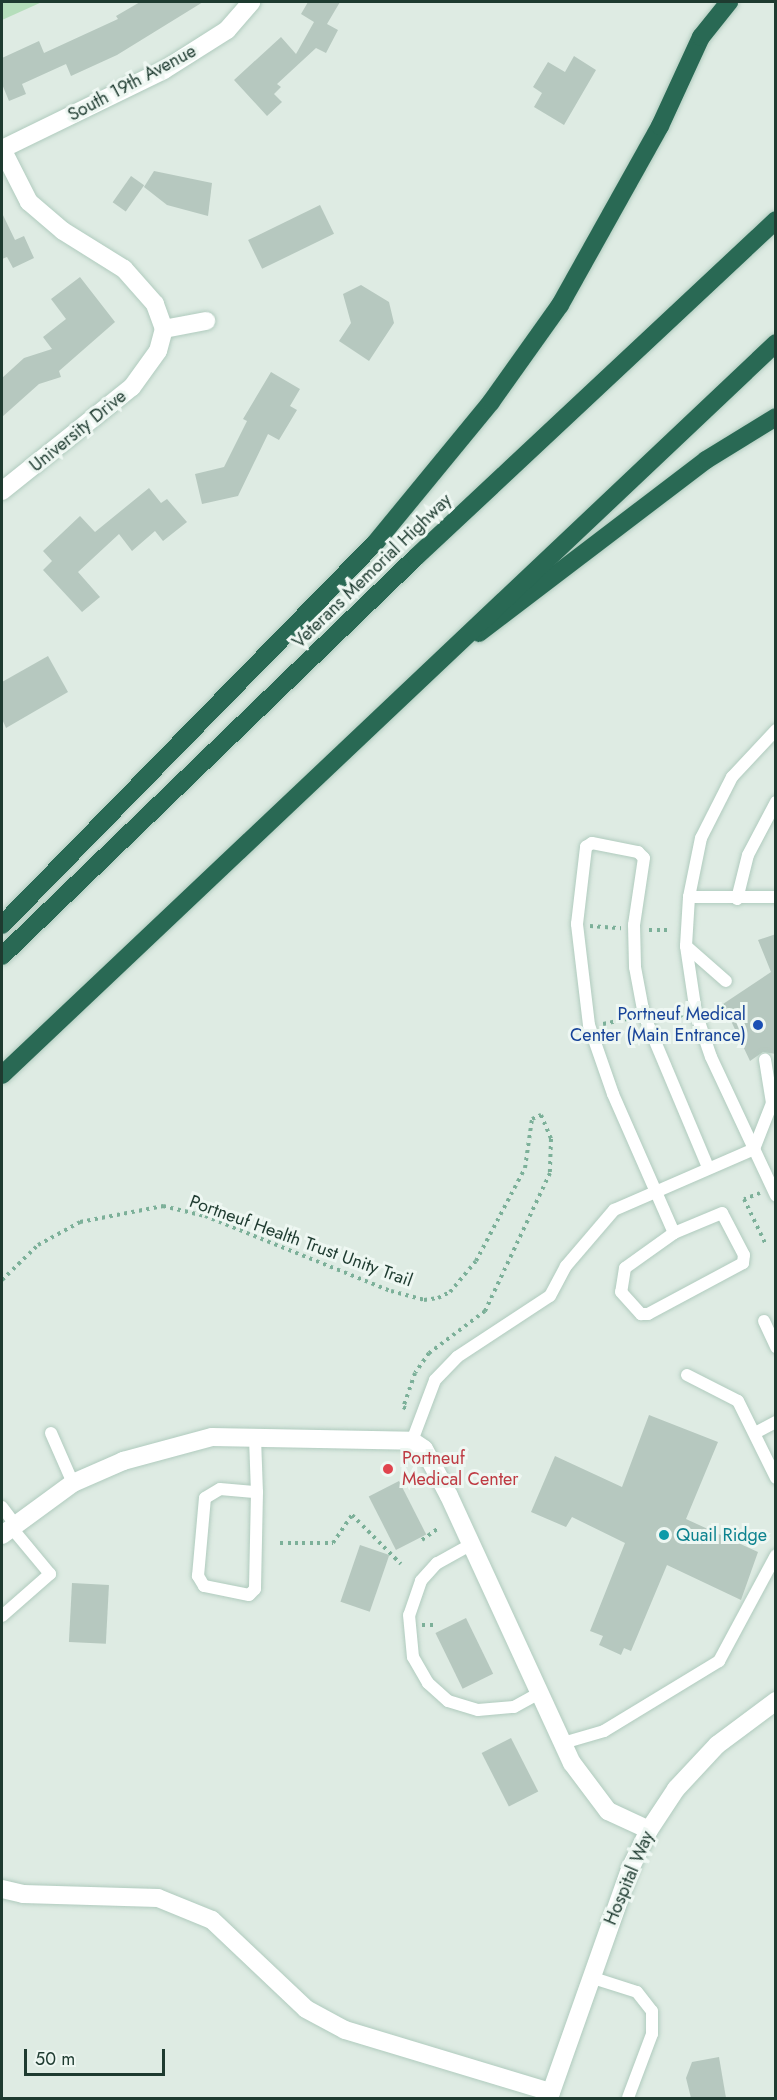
<!DOCTYPE html>
<style>
body{margin:0}
#map{position:relative;width:777px;height:2100px;overflow:hidden;background:#deebe3;font-family:Jost,sans-serif}
div>[style]{position:absolute}
[style*='--x']{left:calc(var(--x)*1px);top:calc(var(--y)*1px);width:calc(var(--w)*1px);rotate:calc(var(--a)*1deg)}
.green>*{inset:0;background:#b5debb}
.building>*{inset:0;background:#b6c8bf;transform-origin:0 0}
.path>*{height:4px;margin-top:-2px;transform-origin:0;background:repeating-linear-gradient(90deg,#7cb099 0 3px,transparent 0 7.5px)}
.roads{filter:drop-shadow(0 0 2px #b0cbbe) drop-shadow(0 0 2px #b0cbbe)}
.lane>*{height:12px;margin:-6px;padding:0 6px;transform-origin:6px;border-radius:6px;background:#fff}
.street>*{height:18px;margin:-9px;padding:0 9px;transform-origin:9px;border-radius:9px;background:#fff}
.secondary>*{height:18px;margin:-9px;padding:0 9px;transform-origin:9px;border-radius:9px;background:#fff}
.highway>*{height:18px;margin:-9px;padding:0 9px;transform-origin:9px;border-radius:9px;background:#296954}
.dots>*{width:16px;height:16px;translate:-50% -50%;box-sizing:border-box;border:3px solid #eef7f2;border-radius:50%}
span{translate:-50% -50%;white-space:nowrap;text-align:center;line-height:1.15;-webkit-text-stroke:6px #eef7f2;paint-order:stroke}
.street-label{font-size:18px;color:#1e3b30}
.transit-label{font-size:18px;color:#164399}
.right{translate:-100% -50%;text-align:right}
.health-label{font-size:18px;color:#be3a42}
.left{translate:0 -50%;text-align:left}
.culture-label{font-size:18px;color:#0d838f}
.frame{position:absolute;inset:0;border:3px solid #1e3b30;pointer-events:none}
.scale{position:absolute;left:24px;top:2049px;width:141px;height:27px;box-sizing:border-box;border:3px solid #1e3b30;border-top:0;padding-left:8px;font-size:18px;line-height:21px;white-space:nowrap;color:#1e3b30;-webkit-text-stroke:4px #eef7f2;paint-order:stroke}
</style>
<div id="map">
<div class="green">
<div style="clip-path:polygon(2px 2px,42px 2px,2px 20px)"></div>
</div>
<div class="building">
<div style="clip-path:polygon(140px 2px,203px 2px,117px 55px,71px 76px,66px 64px,22px 84px,26px 94px,9px 101px,2px 84px,2px 58px,39px 41px,44px 53px,118px 19px,116px 16px)"></div>
<div style="clip-path:polygon(308px 2px,340px 2px,327px 24px,338px 30px,326px 53px,316px 48px,277px 84px,281px 87px,274px 94px,282px 102px,267px 116px,234px 80px,281px 37px,296px 54px,314px 22px,301px 14px)"></div>
<div style="clip-path:polygon(574px 56px,596px 70px,564px 125px,534px 107px,542px 93px,533px 87px,548px 62px,565px 72px)"></div>
<div style="clip-path:polygon(154px 171px,212px 183px,208px 216px,167px 205px,144px 187px)"></div>
<div style="left:131px;top:176px;width:16px;height:32px;rotate:35deg"></div>
<div style="left:320px;top:205px;width:32px;height:80px;rotate:64deg"></div>
<div style="clip-path:polygon(2px 213px,15px 240px,24px 236px,34px 258px,13px 268px,7px 257px,2px 259px)"></div>
<div style="clip-path:polygon(80px 277px,115px 322px,59px 371px,61px 377px,39px 384px,2px 417px,2px 378px,24px 358px,52px 349px,43px 337px,66px 319px,51px 299px)"></div>
<div style="clip-path:polygon(361px 285px,389px 302px,394px 323px,369px 361px,339px 341px,351px 323px,343px 294px)"></div>
<div style="clip-path:polygon(271px 372px,300px 389px,290px 406px,297px 410px,279px 440px,268px 434px,238px 496px,202px 504px,195px 474px,224px 467px,247px 421px,243px 419px)"></div>
<div style="clip-path:polygon(149px 488px,161px 503px,167px 499px,187px 522px,163px 541px,155px 531px,132px 551px,119px 534px,78px 572px,100px 597px,82px 612px,43px 570px,52px 561px,43px 551px,80px 516px,95px 532px)"></div>
<div style="clip-path:polygon(48px 656px,68px 692px,6px 728px,2px 719px,2px 682px)"></div>
<div style="clip-path:polygon(776px 934px,776px 1054px,763px 1052px,750px 1061px,723px 1004px,771px 972px,758px 940px)"></div>
<div style="clip-path:polygon(649px 1415px,718px 1442px,686px 1519px,758px 1552px,741px 1600px,667px 1565px,631px 1651px,624px 1648px,621px 1655px,599px 1645px,603px 1636px,590px 1631px,625px 1543px,572px 1517px,566px 1527px,531px 1512px,555px 1456px,622px 1487px)"></div>
<div style="left:399px;top:1481px;width:60px;height:34px;rotate:63deg"></div>
<div style="left:360px;top:1545px;width:31px;height:60px;rotate:19deg"></div>
<div style="left:72px;top:1583px;width:37px;height:59px;rotate:3deg"></div>
<div style="left:466px;top:1618px;width:62px;height:34px;rotate:64deg"></div>
<div style="left:511px;top:1738px;width:60px;height:33px;rotate:63deg"></div>
<div style="clip-path:polygon(719px 2057px,726px 2098px,691px 2098px,686px 2078px,692px 2062px)"></div>
</div>
<div class="path">
<div style="--x:590;--y:926;--w:31;--a:4"></div>
<div style="--x:649;--y:930;--w:23;--a:0"></div>
<div style="--x:657;--y:1013;--w:18;--a:-9"></div>
<div style="--x:675;--y:1010;--w:10;--a:45"></div>
<div style="--x:710;--y:1015;--w:21;--a:-31"></div>
<div style="--x:603;--y:1024;--w:29;--a:-12"></div>
<div style="--x:760;--y:1193;--w:17;--a:159"></div>
<div style="--x:744;--y:1199;--w:51;--a:64.4"></div>
<div style="--x:2;--y:1280;--w:50;--a:-44.2"></div>
<div style="--x:38;--y:1245;--w:48;--a:-28.7"></div>
<div style="--x:80;--y:1222;--w:85;--a:-10.9"></div>
<div style="--x:163;--y:1206;--w:43;--a:13.4"></div>
<div style="--x:205;--y:1216;--w:201;--a:22"></div>
<div style="--x:391;--y:1291;--w:34;--a:15"></div>
<div style="--x:424;--y:1300;--w:14;--a:-8"></div>
<div style="--x:438;--y:1298;--w:13;--a:-27"></div>
<div style="--x:450;--y:1292;--w:40;--a:-50"></div>
<div style="--x:476;--y:1261;--w:105;--a:-62.2"></div>
<div style="--x:525;--y:1168;--w:49;--a:-81.9"></div>
<div style="--x:532;--y:1119;--w:10;--a:-24"></div>
<div style="--x:541;--y:1115;--w:26;--a:67"></div>
<div style="--x:551;--y:1139;--w:34;--a:92"></div>
<div style="--x:550;--y:1173;--w:153;--a:115.2"></div>
<div style="--x:485;--y:1311;--w:70;--a:143.1"></div>
<div style="--x:429;--y:1353;--w:24;--a:125"></div>
<div style="--x:415;--y:1373;--w:36;--a:109"></div>
<div style="--x:403;--y:1407;--w:7;--a:27"></div>
<div style="--x:422;--y:1540;--w:22;--a:-36"></div>
<div style="--x:280;--y:1543;--w:53;--a:0"></div>
<div style="--x:333;--y:1543;--w:34;--a:-56"></div>
<div style="--x:352;--y:1515;--w:69;--a:45"></div>
<div style="--x:422;--y:1625;--w:11;--a:0"></div>
</div>
<div class="roads">
<div class="lane">
<div style="--x:776;--y:730;--w:64;--a:133.1"></div>
<div style="--x:732;--y:777;--w:68;--a:116.9"></div>
<div style="--x:701;--y:838;--w:60;--a:101.5"></div>
<div style="--x:689;--y:897;--w:49;--a:93.5"></div>
<div style="--x:686;--y:946;--w:68;--a:81.5"></div>
<div style="--x:696;--y:1013;--w:46;--a:71.2"></div>
<div style="--x:711;--y:1057;--w:153;--a:64.9"></div>
<div style="--x:689;--y:897;--w:87;--a:0"></div>
<div style="--x:737;--y:899;--w:45;--a:-76"></div>
<div style="--x:748;--y:855;--w:60;--a:-62.2"></div>
<div style="--x:686;--y:946;--w:53;--a:41.2"></div>
<div style="--x:674;--y:1233;--w:60;--a:144.5"></div>
<div style="--x:625;--y:1268;--w:24;--a:99"></div>
<div style="--x:621;--y:1292;--w:30;--a:48"></div>
<div style="--x:641;--y:1314;--w:7;--a:0"></div>
<div style="--x:648;--y:1314;--w:108;--a:-28.2"></div>
<div style="--x:743;--y:1263;--w:8;--a:-83"></div>
<div style="--x:744;--y:1255;--w:47;--a:-117.6"></div>
<div style="--x:722;--y:1213;--w:52;--a:157.4"></div>
<div style="--x:674;--y:1233;--w:152;--a:-113.7"></div>
<div style="--x:613;--y:1094;--w:73;--a:-109.2"></div>
<div style="--x:589;--y:1025;--w:102;--a:-96.8"></div>
<div style="--x:577;--y:924;--w:78;--a:-83.3"></div>
<div style="--x:586;--y:847;--w:7;--a:-34"></div>
<div style="--x:592;--y:843;--w:47;--a:11.1"></div>
<div style="--x:638;--y:852;--w:8;--a:45"></div>
<div style="--x:644;--y:858;--w:68;--a:98.5"></div>
<div style="--x:634;--y:925;--w:42;--a:88.6"></div>
<div style="--x:635;--y:967;--w:49;--a:79.4"></div>
<div style="--x:644;--y:1015;--w:165;--a:67.2"></div>
<div style="--x:764;--y:1321;--w:29;--a:65"></div>
<div style="--x:687;--y:1375;--w:57;--a:27"></div>
<div style="--x:738;--y:1401;--w:86;--a:63.7"></div>
<div style="--x:51;--y:1433;--w:55;--a:66.3"></div>
<div style="--x:755;--y:1433;--w:24;--a:-28"></div>
<div style="--x:255;--y:1438;--w:54;--a:87.9"></div>
<div style="--x:412;--y:1441;--w:65;--a:-69.3"></div>
<div style="--x:435;--y:1380;--w:32;--a:-46"></div>
<div style="--x:457;--y:1357;--w:111;--a:-33.3"></div>
<div style="--x:550;--y:1296;--w:34;--a:-62"></div>
<div style="--x:566;--y:1266;--w:74;--a:-49.4"></div>
<div style="--x:614;--y:1210;--w:153;--a:-23.5"></div>
<div style="--x:754;--y:1149;--w:49;--a:-68.6"></div>
<div style="--x:772;--y:1103;--w:44;--a:-99.2"></div>
<div style="--x:220;--y:1489;--w:37;--a:5"></div>
<div style="--x:257;--y:1492;--w:97;--a:91.2"></div>
<div style="--x:255;--y:1589;--w:8;--a:135"></div>
<div style="--x:249;--y:1595;--w:46;--a:-168.7"></div>
<div style="--x:204;--y:1586;--w:12;--a:-121"></div>
<div style="--x:198;--y:1576;--w:78;--a:-84.9"></div>
<div style="--x:205;--y:1498;--w:17;--a:-31"></div>
<div style="--x:2;--y:1507;--w:21;--a:53"></div>
<div style="--x:470;--y:1545;--w:38;--a:151"></div>
<div style="--x:437;--y:1563;--w:24;--a:132"></div>
<div style="--x:421;--y:1581;--w:36;--a:109"></div>
<div style="--x:409;--y:1615;--w:42;--a:84.6"></div>
<div style="--x:413;--y:1657;--w:30;--a:60"></div>
<div style="--x:428;--y:1683;--w:27;--a:42"></div>
<div style="--x:448;--y:1701;--w:31;--a:17"></div>
<div style="--x:478;--y:1710;--w:36;--a:-5"></div>
<div style="--x:514;--y:1707;--w:29;--a:-29"></div>
<div style="--x:2;--y:1616;--w:64;--a:-41.2"></div>
<div style="--x:50;--y:1574;--w:61;--a:-129.7"></div>
<div style="--x:563;--y:1743;--w:43;--a:-16.3"></div>
<div style="--x:604;--y:1731;--w:135;--a:-31.3"></div>
<div style="--x:719;--y:1661;--w:120;--a:-61.7"></div>
<div style="--x:590;--y:1977;--w:49;--a:17.7"></div>
<div style="--x:637;--y:1992;--w:24;--a:52"></div>
<div style="--x:652;--y:2011;--w:23;--a:90"></div>
<div style="--x:652;--y:2034;--w:68;--a:110.6"></div>
</div>
<div class="street">
<div style="--x:164;--y:329;--w:43;--a:-10.8"></div>
<div style="--x:2;--y:491;--w:166;--a:-38.7"></div>
<div style="--x:132;--y:387;--w:44;--a:-54.2"></div>
<div style="--x:158;--y:351;--w:23;--a:-75"></div>
<div style="--x:164;--y:329;--w:27;--a:-110"></div>
<div style="--x:155;--y:304;--w:47;--a:-131.5"></div>
<div style="--x:124;--y:269;--w:72;--a:-148.1"></div>
<div style="--x:63;--y:231;--w:45;--a:-139.5"></div>
<div style="--x:29;--y:202;--w:59;--a:-117"></div>
<div style="--x:2;--y:1535;--w:88;--a:-36.2"></div>
<div style="--x:73;--y:1483;--w:55;--a:-23.7"></div>
<div style="--x:123;--y:1461;--w:92;--a:-15.1"></div>
<div style="--x:212;--y:1437;--w:200;--a:1.1"></div>
<div style="--x:412;--y:1441;--w:14;--a:34"></div>
<div style="--x:424;--y:1449;--w:53;--a:62"></div>
<div style="--x:449;--y:1496;--w:294;--a:65.3"></div>
<div style="--x:572;--y:1763;--w:60;--a:53.1"></div>
<div style="--x:608;--y:1811;--w:45;--a:24.9"></div>
<div style="--x:2;--y:1889;--w:22;--a:13"></div>
<div style="--x:23;--y:1894;--w:135;--a:1.7"></div>
<div style="--x:158;--y:1898;--w:58;--a:22.2"></div>
<div style="--x:212;--y:1920;--w:129;--a:43.4"></div>
<div style="--x:306;--y:2009;--w:44;--a:28.3"></div>
<div style="--x:345;--y:2030;--w:215;--a:16.8"></div>
</div>
<div class="secondary">
<div style="--x:2;--y:149;--w:180;--a:-26"></div>
<div style="--x:164;--y:70;--w:75;--a:-32.4"></div>
<div style="--x:227;--y:30;--w:37;--a:-49"></div>
<div style="--x:549;--y:2098;--w:245;--a:-70.5"></div>
<div style="--x:631;--y:1867;--w:41;--a:-64.1"></div>
<div style="--x:649;--y:1830;--w:49;--a:-56.6"></div>
<div style="--x:676;--y:1789;--w:60;--a:-47"></div>
<div style="--x:717;--y:1745;--w:74;--a:-36.7"></div>
</div>
<div class="highway">
<div style="--x:479;--y:633;--w:285;--a:-37.3"></div>
<div style="--x:706;--y:460;--w:82;--a:-31.6"></div>
<div style="--x:2;--y:925;--w:535;--a:-45.68"></div>
<div style="--x:376;--y:542;--w:181;--a:-50.6"></div>
<div style="--x:491;--y:402;--w:119;--a:-54.6"></div>
<div style="--x:560;--y:305;--w:205;--a:-60.8"></div>
<div style="--x:660;--y:126;--w:98;--a:-65.3"></div>
<div style="--x:701;--y:37;--w:45;--a:-51.3"></div>
<div style="--x:2;--y:956;--w:575;--a:-43.94"></div>
<div style="--x:416;--y:557;--w:493;--a:-43.1"></div>
<div style="--x:2;--y:1075;--w:1065;--a:-43.4"></div>
</div>
</div>
<div class="dots">
<div style="left:758px;top:1025px;background:#1a4fb4"></div>
<div style="left:388px;top:1469px;background:#e0444e"></div>
<div style="left:664px;top:1535px;background:#0f9aa8"></div>
</div>
<div class="street-label">
<span style="left:132px;top:83px;rotate:-28deg">South 19th Avenue</span>
<span style="left:78px;top:431px;rotate:-39deg">University Drive</span>
<span style="left:372px;top:571px;rotate:-44deg">Veterans Memorial Highway</span>
<span style="left:301px;top:1241px;rotate:20deg">Portneuf Health Trust Unity Trail</span>
<span style="left:629px;top:1878px;rotate:-67deg">Hospital Way</span>
</div>
<div class="transit-label">
<span class="right" style="left:746px;top:1025px">Portneuf Medical<br>Center (Main Entrance)</span>
</div>
<div class="health-label">
<span class="left" style="left:402px;top:1469px">Portneuf<br>Medical Center</span>
</div>
<div class="culture-label">
<span class="left" style="left:676px;top:1535px">Quail Ridge</span>
</div>
<div class="frame"></div>
<div class="scale">50 m</div>
</div>
